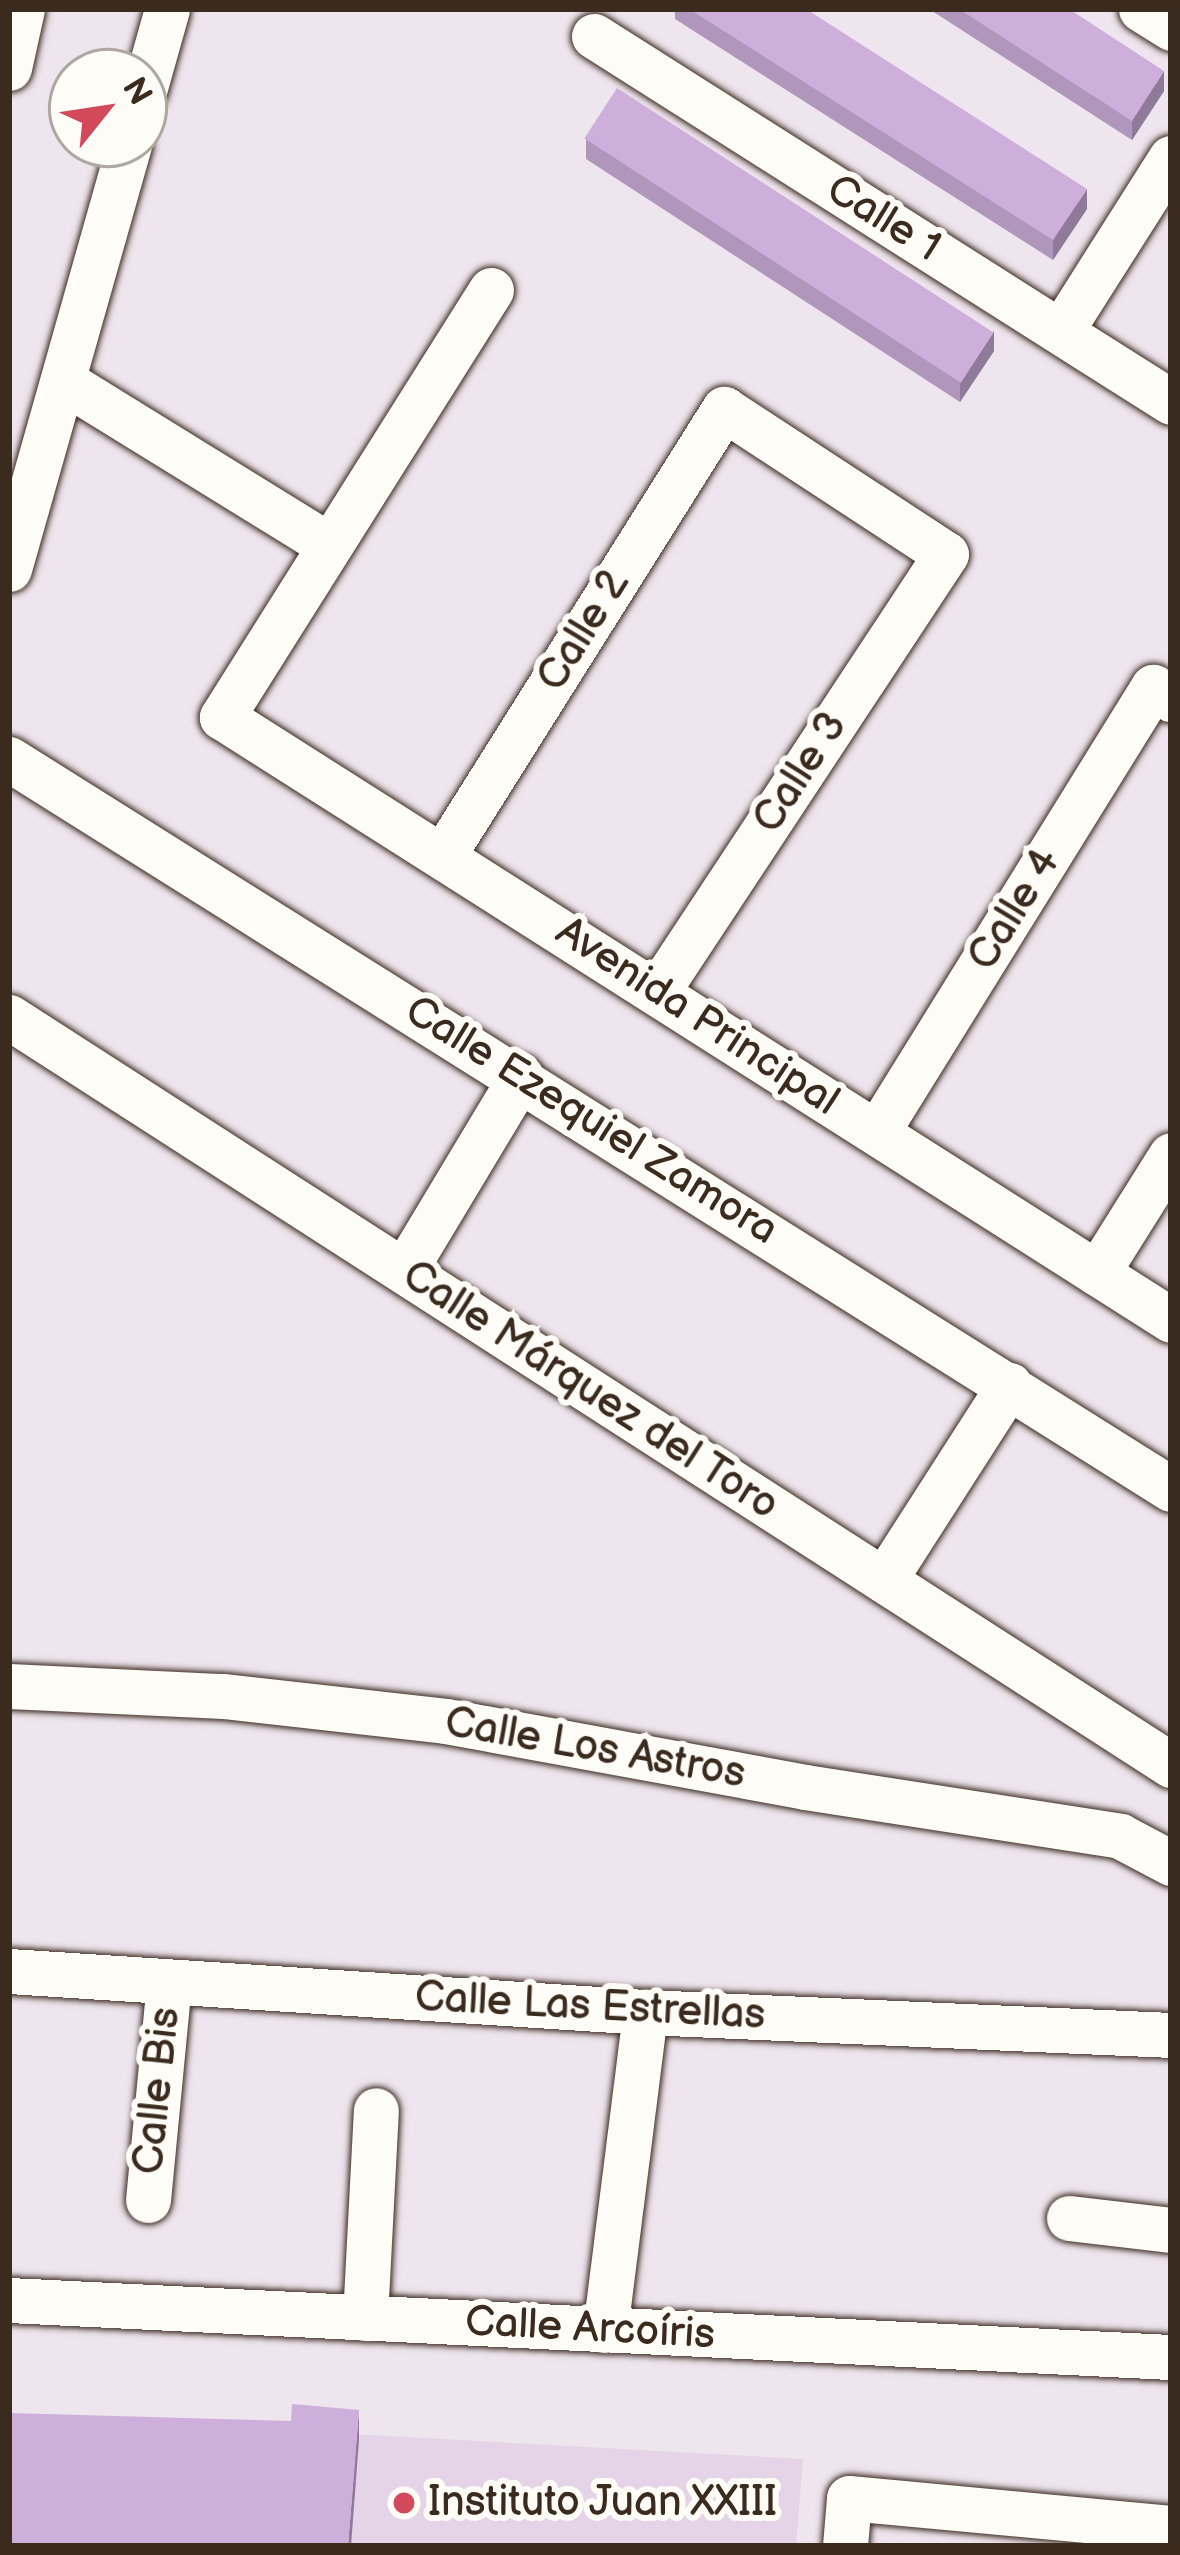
<!DOCTYPE html>
<meta charset="utf-8">
<style>
body{margin:0}
#map{position:relative;width:1180px;height:2555px;overflow:hidden;background:#efe5ee;font-family:"Balsamiq Sans",sans-serif}
div>[style]{position:absolute}
[style*='--x']{left:calc(var(--x)*1px);top:calc(var(--y)*1px);width:calc(var(--w)*1px);rotate:calc(var(--a)*1deg)}
.built>*{inset:0;background:#e5d4e8}
.roads{filter:drop-shadow(0 0 3px #3b2a1e) drop-shadow(0 0 3px #3b2a1e)}
.minor>*{height:45px;margin:-22.5px;padding:0 22.5px;transform-origin:22.5px;border-radius:22.5px;background:#fdfcf7}
.wall>*{inset:0;background:#b196bb}
.shaded-wall>*{inset:0;background:#907a99}
.building>*{inset:0;background:#ceaeda;transform-origin:0 0}
.dots>*{width:33px;height:33px;translate:-50% -50%;box-sizing:border-box;border:6px solid #fdfcf7;border-radius:50%}
span{translate:-50% -50%;white-space:nowrap;text-align:center;line-height:1.15;-webkit-text-stroke:12px #fdfcf7;paint-order:stroke}
.street-label{font-size:42px;color:#3b2a1e}
.poi-label{font-size:42px;color:#3b2a1e}
.left{translate:0 -50%;text-align:left}
.frame{position:absolute;inset:0;border:12px solid #3b2a1e;pointer-events:none}
.north{position:absolute;left:48px;top:48px;width:120px;height:120px;box-sizing:border-box;background:#fdfcf7;border:3px solid #afa8a0;border-radius:50%;rotate:60deg;font-size:33px;font-weight:700;line-height:48px;text-align:center;color:#3b2a1e}
.north::after{content:'';display:block;margin:auto;width:42px;height:54px;background:#d1495b;clip-path:polygon(50% 0,100% 100%,50% 72%,0 100%)}
</style>
<div id="map">
<div class="built">
<div style="clip-path:polygon(9px 2415px,803px 2459px,796px 2546px,9px 2546px)"></div>
</div>
<div class="roads">
<div class="minor">
<div style="--x:1141;--y:9;--w:36;--a:32"></div>
<div style="--x:594;--y:36;--w:683;--a:32.39"></div>
<div style="--x:9;--y:68;--w:60;--a:-77.6"></div>
<div style="--x:144;--y:91;--w:85;--a:-74.3"></div>
<div style="--x:491;--y:290;--w:505;--a:122.21"></div>
<div style="--x:222;--y:717;--w:1124;--a:32.43"></div>
<div style="--x:1061;--y:331;--w:205;--a:-57.6"></div>
<div style="--x:63;--y:381;--w:312;--a:31.7"></div>
<div style="--x:9;--y:569;--w:442;--a:-74.2"></div>
<div style="--x:9;--y:759;--w:1372;--a:32.14"></div>
<div style="--x:444;--y:854;--w:526;--a:-57.82"></div>
<div style="--x:724;--y:409;--w:265;--a:33.2"></div>
<div style="--x:946;--y:554;--w:525;--a:123.42"></div>
<div style="--x:9;--y:1017;--w:1382;--a:32.77"></div>
<div style="--x:877;--y:1132;--w:524;--a:-58.19"></div>
<div style="--x:1153;--y:687;--w:22;--a:34"></div>
<div style="--x:404;--y:1271;--w:227;--a:-59"></div>
<div style="--x:1097;--y:1273;--w:139;--a:-57.9"></div>
<div style="--x:884;--y:1580;--w:232;--a:-57.3"></div>
<div style="--x:9;--y:1686;--w:215;--a:2.7"></div>
<div style="--x:224;--y:1696;--w:223;--a:6.4"></div>
<div style="--x:446;--y:1721;--w:365;--a:10.4"></div>
<div style="--x:805;--y:1787;--w:319;--a:8.8"></div>
<div style="--x:1120;--y:1836;--w:58;--a:27.9"></div>
<div style="--x:9;--y:1971;--w:637;--a:3.69"></div>
<div style="--x:645;--y:2012;--w:527;--a:2.5"></div>
<div style="--x:148;--y:2200;--w:219;--a:-84.5"></div>
<div style="--x:1069;--y:2218;--w:103;--a:6.7"></div>
<div style="--x:9;--y:2300;--w:1163;--a:2.81"></div>
<div style="--x:365;--y:2318;--w:208;--a:-87"></div>
<div style="--x:605;--y:2330;--w:321;--a:-82.8"></div>
<div style="--x:845;--y:2546;--w:48;--a:-85.2"></div>
<div style="--x:849;--y:2498;--w:323;--a:5.3"></div>
</div>
</div>
<div class="wall">
<div style="clip-path:polygon(675px 9px,806px 9px,1087px 209px,1053px 260px,675px 19px)"></div>
<div style="clip-path:polygon(929px 9px,1069px 9px,1164px 91px,1132px 140px)"></div>
<div style="clip-path:polygon(586px 139px,994px 351px,960px 402px,586px 159px)"></div>
</div>
<div class="shaded-wall">
<div style="clip-path:polygon(1164px 71px,1164px 91px,1132px 140px,1132px 121px)"></div>
<div style="clip-path:polygon(1087px 189px,1087px 209px,1053px 260px,1053px 240px)"></div>
<div style="clip-path:polygon(994px 331px,994px 351px,960px 402px,960px 383px)"></div>
<div style="clip-path:polygon(359px 2410px,359px 2440px,351px 2546px,348px 2546px)"></div>
</div>
<div class="building">
<div style="clip-path:polygon(689px 9px,806px 9px,1087px 189px,1053px 240px)"></div>
<div style="clip-path:polygon(959px 9px,1069px 9px,1164px 71px,1132px 121px)"></div>
<div style="left:617px;top:88px;width:449px;height:60px;rotate:33deg"></div>
<div style="clip-path:polygon(292px 2404px,359px 2410px,348px 2546px,9px 2546px,9px 2413px,291px 2421px)"></div>
</div>
<div class="dots">
<div style="left:404px;top:2503px;background:#d1495b"></div>
</div>
<div class="street-label">
<span style="left:883px;top:219px;rotate:32deg">Calle 1</span>
<span style="left:584px;top:631px;rotate:-58deg">Calle 2</span>
<span style="left:801px;top:773px;rotate:-57deg">Calle 3</span>
<span style="left:1015px;top:910px;rotate:-58deg">Calle 4</span>
<span style="left:697px;top:1017px;rotate:33deg">Avenida Principal</span>
<span style="left:591px;top:1121px;rotate:32deg">Calle Ezequiel Zamora</span>
<span style="left:590px;top:1391px;rotate:33deg">Calle Márquez del Toro</span>
<span style="left:595px;top:1749px;rotate:10deg">Calle Los Astros</span>
<span style="left:590px;top:2007px;rotate:3deg">Calle Las Estrellas</span>
<span style="left:158px;top:2091px;rotate:-84deg">Calle Bis</span>
<span style="left:590px;top:2329px;rotate:3deg">Calle Arcoíris</span>
</div>
<div class="poi-label">
<span class="left" style="left:428px;top:2503px">Instituto Juan XXIII</span>
</div>
<div class="frame"></div>
<div class="north">N</div>
</div>
